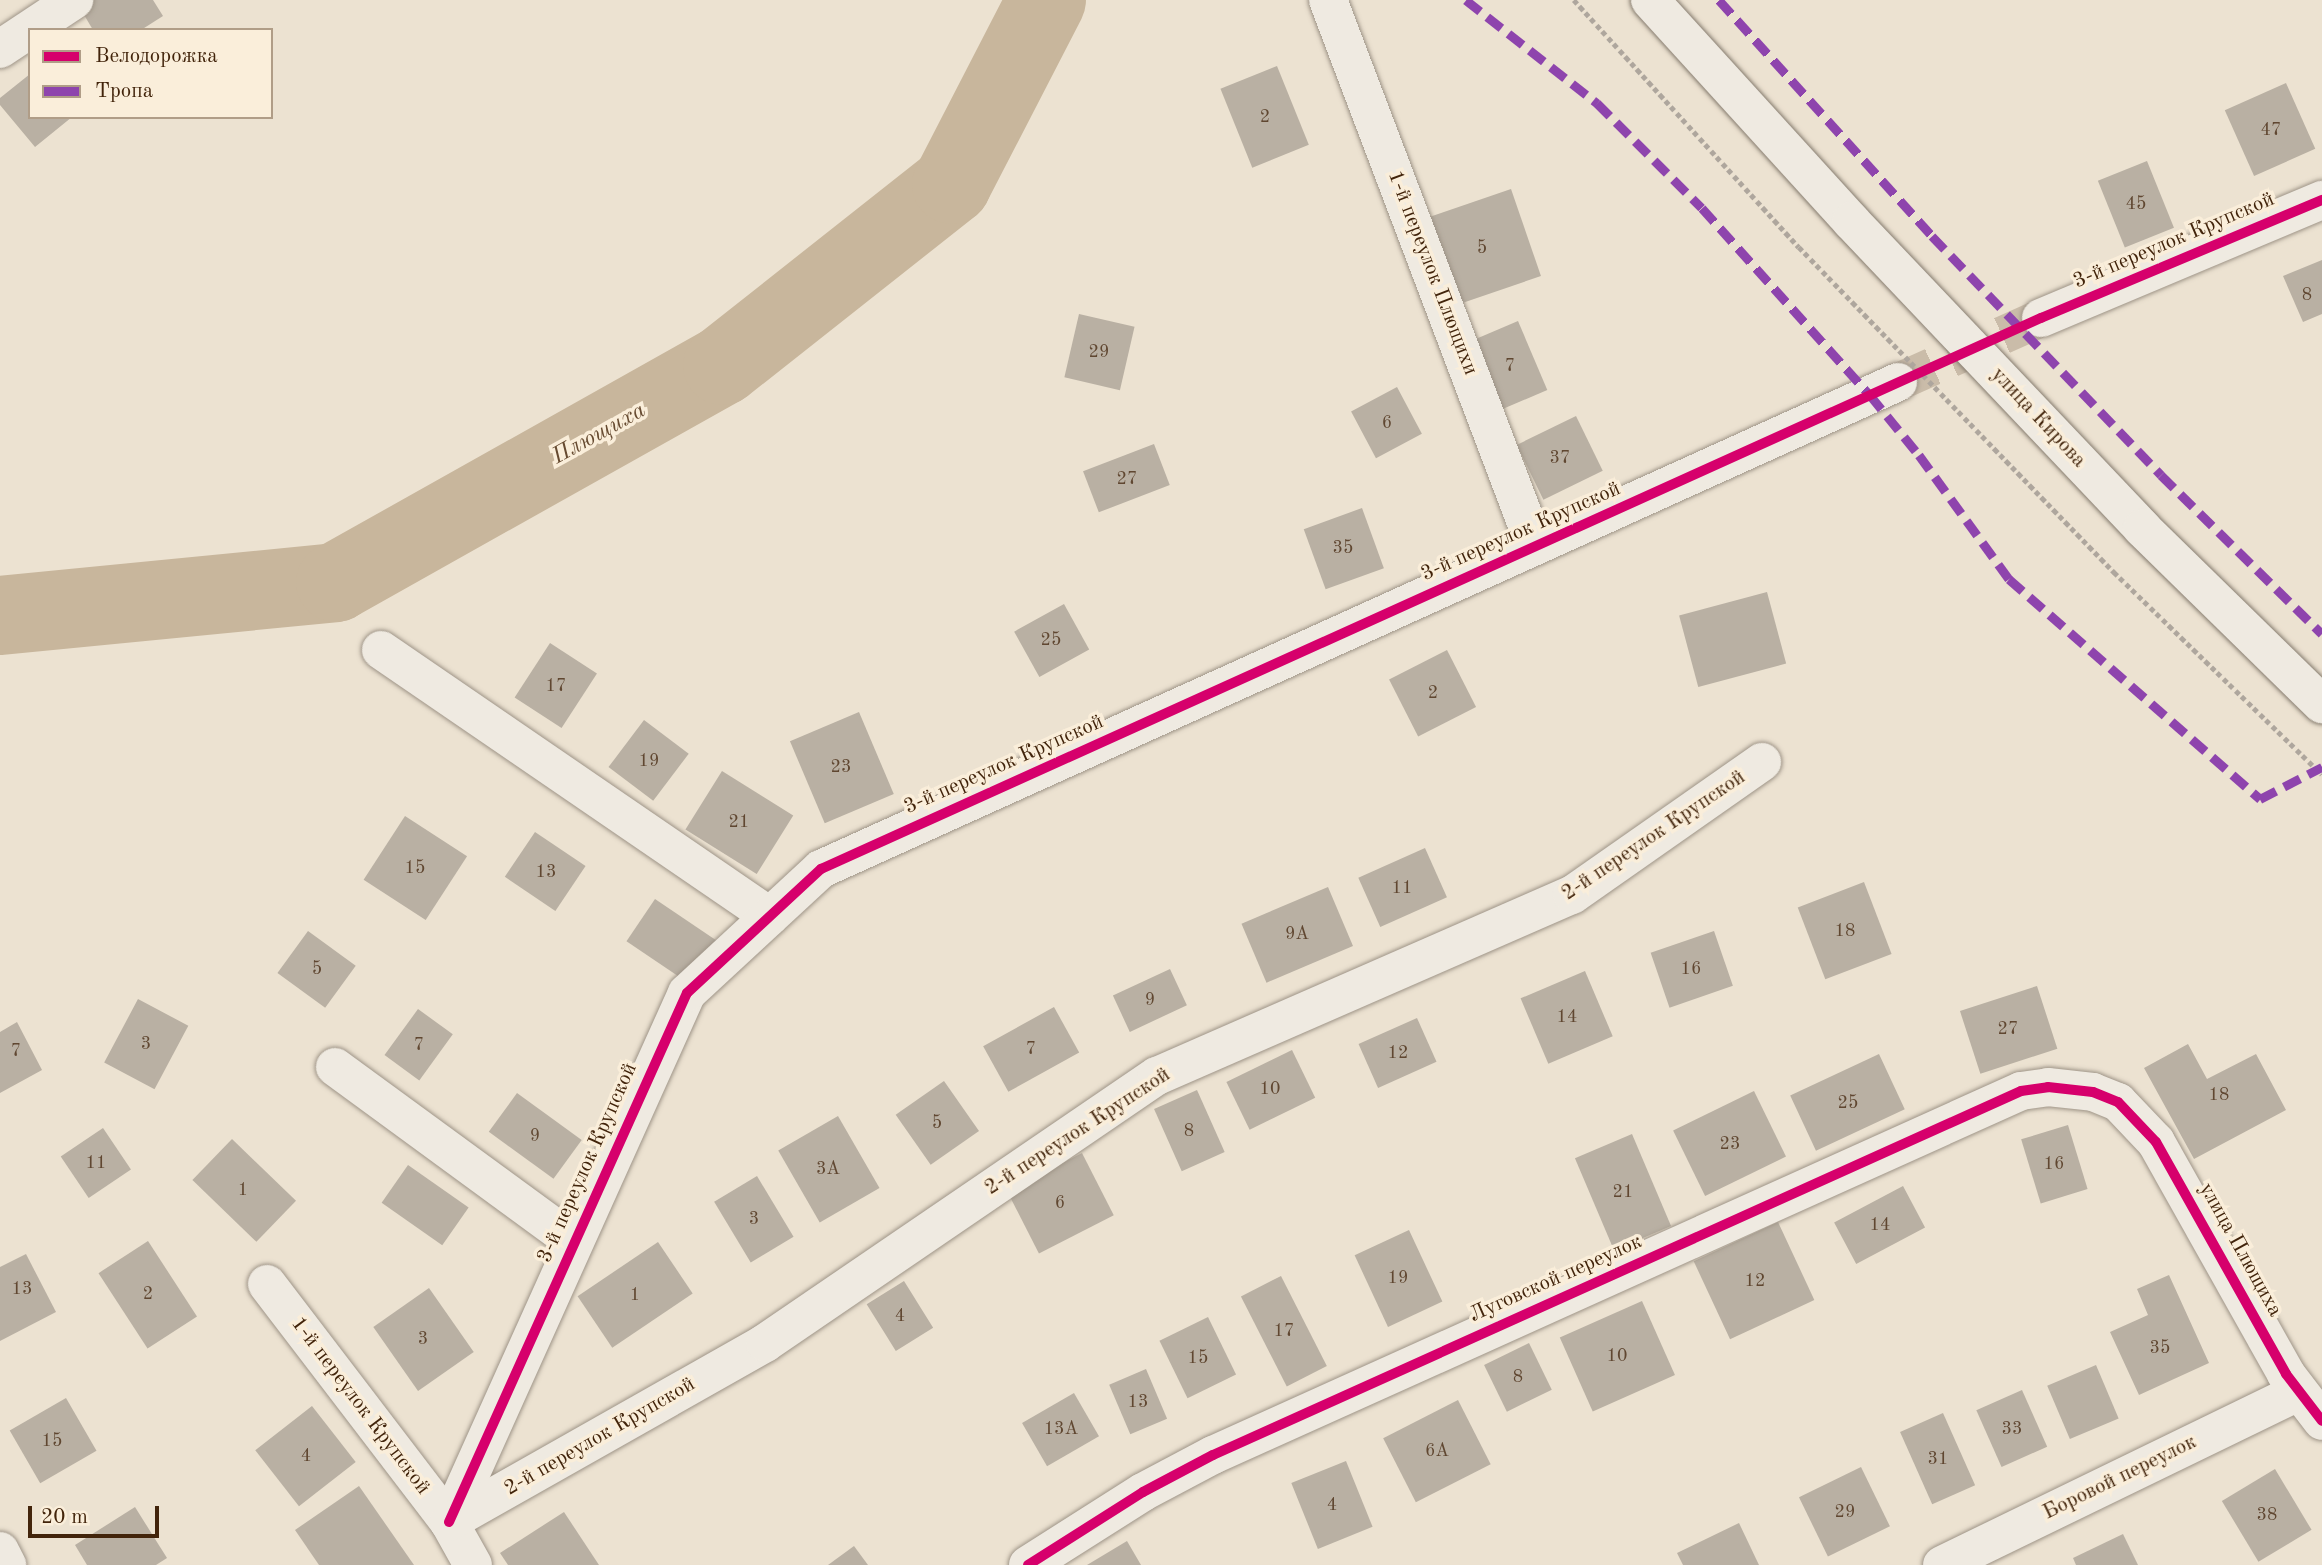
<!DOCTYPE html>
<meta charset="utf-8">
<style>
body{margin:0}
#map{position:relative;width:2322px;height:1565px;overflow:hidden;background:#ece2d1;font-family:"Old Standard TT",serif}
div>[style]{position:absolute}
[style*='--x']{left:calc(var(--x)*1px);top:calc(var(--y)*1px);width:calc(var(--w)*1px);rotate:calc(var(--a)*1deg)}
.river>*{height:79px;margin:-39.5px;padding:0 39.5px;transform-origin:39.5px;border-radius:39.5px;background:#c8b69c}
.building>*{inset:0;background:#b9b0a3;transform-origin:0 0}
.minor-tunnel>*{height:38px;margin-top:-19px;transform-origin:0;background:repeating-linear-gradient(90deg,#cabca9 0 38px,transparent 0 57px)}
.roads{filter:drop-shadow(0 0 2px #9e9487) drop-shadow(0 0 2px #9e9487)}
.minor>*{height:38px;margin:-19px;padding:0 19px;transform-origin:19px;border-radius:19px;background:#efeae1}
.path-bridge>*{height:4.5px;margin-top:-2.25px;transform-origin:0;background:repeating-linear-gradient(90deg,#aea69d 0 5px,transparent 0 8.5px)}
.bridges{filter:drop-shadow(0 0 2px #857b6e) drop-shadow(0 0 2px #857b6e)}
.secondary-bridge>*{height:38px;margin:-19px;padding:0 19px;transform-origin:19px;border-radius:19px;background:#efeae1}
.quiet>*{height:9px;margin-top:-4.5px;transform-origin:0;background:repeating-linear-gradient(90deg,#8e44ad 0 18px,transparent 0 27px)}
.cycleway>*{height:10px;margin:-5px;padding:0 5px;transform-origin:5px;border-radius:5px;background:#d6006c}
span{translate:-50% -50%;white-space:nowrap;text-align:center;line-height:1.15;-webkit-text-stroke:7px #faeeda;paint-order:stroke}
.number-label{font-size:18px;color:#604731}
.number-label span{-webkit-text-stroke-width:0}
.street-label{font-size:21px;color:#42240b}
.water-label{font-size:23px;color:#664a30;font-style:italic}
.legend{position:absolute;left:28px;top:28px;width:245px;height:91px;box-sizing:border-box;background:#faeeda;border:2px solid #b09d87;margin:0;padding:9px 12px;list-style:none;font-size:21px;color:#42240b}
.legend li{display:flex;align-items:center;gap:14px;height:35px}
.legend b{width:35px;border:2px solid #b09d87}
.scale{position:absolute;left:28px;top:1506px;width:131px;height:32px;box-sizing:border-box;border:4px solid #42240b;border-top:0;padding-left:9px;font-size:21px;line-height:24px;white-space:nowrap;color:#42240b;-webkit-text-stroke:5px #faeeda;paint-order:stroke}
</style>
<div id="map">
<div class="river">
<div style="--x:0;--y:615;--w:337;--a:-5.6"></div>
<div style="--x:335;--y:582;--w:444;--a:-29.3"></div>
<div style="--x:722;--y:365;--w:292;--a:-38.3"></div>
<div style="--x:951;--y:184;--w:207;--a:-62.7"></div>
</div>
<div class="building">
<div style="clip-path:polygon(94px 0,153px 0,163px 16px,141px 30px,93px 30px,80px 8px)"></div>
<div style="left:1277px;top:66px;width:85px;height:61px;rotate:68deg"></div>
<div style="clip-path:polygon(30px 74px,30px 117px,72px 117px,35px 147px,0 105px,0 98px)"></div>
<div style="left:2286px;top:83px;width:72px;height:67px;rotate:66deg"></div>
<div style="left:2147px;top:161px;width:72px;height:53px;rotate:68deg"></div>
<div style="left:1511px;top:189px;width:92px;height:94px;rotate:71deg"></div>
<div style="clip-path:polygon(2322px 260px,2322px 314px,2303px 322px,2283px 276px)"></div>
<div style="left:1079px;top:314px;width:57px;height:65px;rotate:13deg"></div>
<div style="left:1518px;top:321px;width:75px;height:51px;rotate:67deg"></div>
<div style="left:1397px;top:387px;width:53px;height:52px;rotate:62deg"></div>
<div style="left:1576px;top:416px;width:61px;height:66px;rotate:64deg"></div>
<div style="left:1154px;top:444px;width:44px;height:76px;rotate:69deg"></div>
<div style="left:1362px;top:508px;width:64px;height:62px;rotate:70deg"></div>
<div style="left:1767px;top:592px;width:74px;height:91px;rotate:75deg"></div>
<div style="left:1064px;top:604px;width:52px;height:57px;rotate:61deg"></div>
<div style="left:550px;top:643px;width:56px;height:65px;rotate:33deg"></div>
<div style="left:1447px;top:650px;width:64px;height:65px;rotate:63deg"></div>
<div style="left:859px;top:712px;width:89px;height:75px;rotate:67deg"></div>
<div style="left:644px;top:720px;width:56px;height:59px;rotate:37deg"></div>
<div style="left:722px;top:771px;width:84px;height:69px;rotate:32deg"></div>
<div style="left:405px;top:816px;width:74px;height:76px;rotate:33deg"></div>
<div style="left:535px;top:832px;width:61px;height:54px;rotate:34deg"></div>
<div style="left:1425px;top:848px;width:54px;height:73px;rotate:66deg"></div>
<div style="left:1864px;top:882px;width:77px;height:71px;rotate:69deg"></div>
<div style="left:1328px;top:887px;width:64px;height:94px;rotate:67deg"></div>
<div style="left:655px;top:899px;width:75px;height:51px;rotate:34deg"></div>
<div style="left:308px;top:931px;width:59px;height:52px;rotate:36deg"></div>
<div style="left:1714px;top:931px;width:58px;height:67px;rotate:71deg"></div>
<div style="left:1170px;top:969px;width:40px;height:63px;rotate:65deg"></div>
<div style="left:1585px;top:971px;width:71px;height:70px;rotate:67deg"></div>
<div style="left:2037px;top:986px;width:66px;height:81px;rotate:72deg"></div>
<div style="left:138px;top:999px;width:57px;height:72px;rotate:28deg"></div>
<div style="left:1054px;top:1007px;width:52px;height:81px;rotate:61deg"></div>
<div style="left:418px;top:1009px;width:43px;height:57px;rotate:36deg"></div>
<div style="left:1417px;top:1018px;width:48px;height:64px;rotate:66deg"></div>
<div style="clip-path:polygon(17px 1022px,42px 1070px,0 1093px,0 1032px)"></div>
<div style="clip-path:polygon(2188px 1044px,2207px 1079px,2256px 1054px,2286px 1110px,2194px 1159px,2144px 1068px)"></div>
<div style="left:1292px;top:1050px;width:53px;height:73px;rotate:64deg"></div>
<div style="left:1879px;top:1054px;width:61px;height:98px;rotate:65deg"></div>
<div style="left:944px;top:1081px;width:61px;height:59px;rotate:55deg"></div>
<div style="left:1197px;top:1090px;width:68px;height:47px;rotate:66deg"></div>
<div style="left:1754px;top:1091px;width:73px;height:90px;rotate:64deg"></div>
<div style="left:517px;top:1093px;width:80px;height:48px;rotate:36deg"></div>
<div style="left:838px;top:1116px;width:83px;height:69px;rotate:60deg"></div>
<div style="left:2068px;top:1125px;width:67px;height:49px;rotate:73deg"></div>
<div style="left:103px;top:1128px;width:50px;height:51px;rotate:56deg"></div>
<div style="left:1632px;top:1134px;width:100px;height:62px;rotate:67deg"></div>
<div style="left:232px;top:1139px;width:89px;height:57px;rotate:44deg"></div>
<div style="left:1082px;top:1153px;width:70px;height:84px;rotate:63deg"></div>
<div style="left:408px;top:1165px;width:74px;height:46px;rotate:35deg"></div>
<div style="left:757px;top:1176px;width:71px;height:50px;rotate:59deg"></div>
<div style="left:1903px;top:1186px;width:47px;height:78px;rotate:62deg"></div>
<div style="left:1778px;top:1222px;width:86px;height:93px;rotate:65deg"></div>
<div style="left:1409px;top:1230px;width:79px;height:60px;rotate:65deg"></div>
<div style="left:148px;top:1241px;width:90px;height:59px;rotate:57deg"></div>
<div style="left:658px;top:1242px;width:62px;height:97px;rotate:56deg"></div>
<div style="clip-path:polygon(26px 1254px,56px 1312px,0 1341px,0 1267px)"></div>
<div style="clip-path:polygon(2169px 1275px,2209px 1363px,2139px 1395px,2110px 1332px,2148px 1315px,2137px 1289px)"></div>
<div style="left:1281px;top:1276px;width:101px;height:45px;rotate:63deg"></div>
<div style="left:904px;top:1281px;width:55px;height:44px;rotate:58deg"></div>
<div style="left:429px;top:1288px;width:78px;height:68px;rotate:55deg"></div>
<div style="left:1642px;top:1301px;width:81px;height:90px;rotate:66deg"></div>
<div style="left:1208px;top:1317px;width:64px;height:54px;rotate:64deg"></div>
<div style="left:1529px;top:1343px;width:52px;height:50px;rotate:64deg"></div>
<div style="left:2096px;top:1365px;width:58px;height:53px;rotate:67deg"></div>
<div style="left:1146px;top:1369px;width:54px;height:40px;rotate:67deg"></div>
<div style="left:2022px;top:1390px;width:62px;height:50px;rotate:66deg"></div>
<div style="left:1074px;top:1393px;width:50px;height:60px;rotate:60deg"></div>
<div style="left:66px;top:1398px;width:61px;height:65px;rotate:60deg"></div>
<div style="left:1458px;top:1400px;width:72px;height:84px;rotate:63deg"></div>
<div style="left:312px;top:1406px;width:71px;height:72px;rotate:52deg"></div>
<div style="left:1943px;top:1413px;width:79px;height:47px;rotate:66deg"></div>
<div style="left:1346px;top:1461px;width:71px;height:59px;rotate:68deg"></div>
<div style="left:1861px;top:1467px;width:66px;height:69px;rotate:64deg"></div>
<div style="left:2275px;top:1469px;width:71px;height:62px;rotate:59deg"></div>
<div style="clip-path:polygon(359px 1486px,414px 1565px,319px 1565px,295px 1530px)"></div>
<div style="clip-path:polygon(135px 1507px,167px 1558px,156px 1565px,87px 1565px,75px 1545px)"></div>
<div style="clip-path:polygon(564px 1512px,599px 1565px,508px 1565px,500px 1553px)"></div>
<div style="clip-path:polygon(1739px 1523px,1759px 1565px,1683px 1565px,1677px 1553px)"></div>
<div style="clip-path:polygon(2123px 1534px,2138px 1565px,2076px 1565px,2073px 1558px)"></div>
<div style="clip-path:polygon(1127px 1541px,1141px 1565px,1087px 1565px)"></div>
<div style="clip-path:polygon(854px 1546px,868px 1565px,828px 1565px)"></div>
</div>
<div class="minor-tunnel">
<div style="--x:1898;--y:382;--w:157;--a:-24.1"></div>
</div>
<div class="roads">
<div class="minor">
<div style="--x:1328;--y:0;--w:584;--a:69.24"></div>
<div style="--x:0;--y:49;--w:89;--a:-33.5"></div>
<div style="--x:2041;--y:318;--w:305;--a:-22.8"></div>
<div style="--x:381;--y:650;--w:471;--a:34.4"></div>
<div style="--x:335;--y:1067;--w:295;--a:36.2"></div>
<div style="--x:267;--y:1284;--w:300;--a:52.6"></div>
<div style="--x:449;--y:1522;--w:49;--a:60.8"></div>
<div style="--x:449;--y:1522;--w:580;--a:-65.78"></div>
<div style="--x:687;--y:993;--w:183;--a:-42.8"></div>
<div style="--x:821;--y:869;--w:1182;--a:-24.33"></div>
<div style="--x:449;--y:1522;--w:363;--a:-29.5"></div>
<div style="--x:765;--y:1343;--w:474;--a:-34.3"></div>
<div style="--x:1157;--y:1076;--w:453;--a:-23.6"></div>
<div style="--x:1572;--y:895;--w:232;--a:-35"></div>
<div style="--x:0;--y:1551;--w:16;--a:63"></div>
<div style="--x:1028;--y:1565;--w:136;--a:-32.4"></div>
<div style="--x:1143;--y:1492;--w:79;--a:-27.9"></div>
<div style="--x:1213;--y:1455;--w:886;--a:-24.25"></div>
<div style="--x:2021;--y:1091;--w:27;--a:-8"></div>
<div style="--x:2048;--y:1087;--w:45;--a:6.3"></div>
<div style="--x:2093;--y:1092;--w:27;--a:22"></div>
<div style="--x:2118;--y:1102;--w:55;--a:46.5"></div>
<div style="--x:2156;--y:1142;--w:266;--a:60.7"></div>
<div style="--x:2286;--y:1374;--w:59;--a:52.5"></div>
<div style="--x:1942;--y:1565;--w:396;--a:-25.9"></div>
</div>
</div>
<div class="path-bridge">
<div style="--x:1574;--y:0;--w:334;--a:47.7"></div>
<div style="--x:1799;--y:247;--w:453;--a:45.9"></div>
<div style="--x:2114;--y:572;--w:290;--a:44.2"></div>
</div>
<div class="bridges">
<div class="secondary-bridge">
<div style="--x:1650;--y:0;--w:299;--a:47.7"></div>
<div style="--x:1851;--y:221;--w:423;--a:46.5"></div>
<div style="--x:2142;--y:528;--w:252;--a:44.4"></div>
</div>
</div>
<div class="quiet">
<div style="--x:1466;--y:0;--w:167;--a:38.2"></div>
<div style="--x:1597;--y:103;--w:148;--a:45"></div>
<div style="--x:1702;--y:208;--w:251;--a:48.1"></div>
<div style="--x:1870;--y:395;--w:77;--a:50.8"></div>
<div style="--x:1919;--y:455;--w:153;--a:54"></div>
<div style="--x:2009;--y:579;--w:334;--a:41.2"></div>
<div style="--x:2260;--y:799;--w:70;--a:-27.3"></div>
<div style="--x:1719;--y:0;--w:318;--a:47.9"></div>
<div style="--x:1932;--y:236;--w:331;--a:46.2"></div>
<div style="--x:2161;--y:475;--w:226;--a:44.6"></div>
</div>
<div class="cycleway">
<div style="--x:449;--y:1522;--w:580;--a:-65.78"></div>
<div style="--x:687;--y:993;--w:183;--a:-42.8"></div>
<div style="--x:821;--y:869;--w:1339;--a:-24.31"></div>
<div style="--x:2041;--y:318;--w:305;--a:-22.8"></div>
<div style="--x:1028;--y:1565;--w:136;--a:-32.4"></div>
<div style="--x:1143;--y:1492;--w:79;--a:-27.9"></div>
<div style="--x:1213;--y:1455;--w:886;--a:-24.25"></div>
<div style="--x:2021;--y:1091;--w:27;--a:-8"></div>
<div style="--x:2048;--y:1087;--w:45;--a:6.3"></div>
<div style="--x:2093;--y:1092;--w:27;--a:22"></div>
<div style="--x:2118;--y:1102;--w:55;--a:46.5"></div>
<div style="--x:2156;--y:1142;--w:266;--a:60.7"></div>
<div style="--x:2286;--y:1374;--w:59;--a:52.5"></div>
</div>
<div class="number-label">
<span style="left:1265px;top:117px">2</span>
<span style="left:2271px;top:130px">47</span>
<span style="left:2136px;top:204px">45</span>
<span style="left:1482px;top:248px">5</span>
<span style="left:2307px;top:295px">8</span>
<span style="left:1099px;top:352px">29</span>
<span style="left:1510px;top:366px">7</span>
<span style="left:1387px;top:423px">6</span>
<span style="left:1560px;top:458px">37</span>
<span style="left:1127px;top:479px">27</span>
<span style="left:1343px;top:548px">35</span>
<span style="left:1051px;top:640px">25</span>
<span style="left:556px;top:686px">17</span>
<span style="left:1433px;top:693px">2</span>
<span style="left:649px;top:761px">19</span>
<span style="left:841px;top:767px">23</span>
<span style="left:739px;top:822px">21</span>
<span style="left:415px;top:868px">15</span>
<span style="left:546px;top:872px">13</span>
<span style="left:1402px;top:888px">11</span>
<span style="left:1845px;top:931px">18</span>
<span style="left:1297px;top:934px">9А</span>
<span style="left:317px;top:969px">5</span>
<span style="left:1691px;top:969px">16</span>
<span style="left:1150px;top:1000px">9</span>
<span style="left:1567px;top:1017px">14</span>
<span style="left:2008px;top:1029px">27</span>
<span style="left:146px;top:1044px">3</span>
<span style="left:419px;top:1045px">7</span>
<span style="left:1031px;top:1049px">7</span>
<span style="left:16px;top:1051px">7</span>
<span style="left:1398px;top:1053px">12</span>
<span style="left:1270px;top:1089px">10</span>
<span style="left:2219px;top:1095px">18</span>
<span style="left:1848px;top:1103px">25</span>
<span style="left:937px;top:1123px">5</span>
<span style="left:1189px;top:1131px">8</span>
<span style="left:535px;top:1136px">9</span>
<span style="left:1730px;top:1144px">23</span>
<span style="left:96px;top:1163px">11</span>
<span style="left:2054px;top:1164px">16</span>
<span style="left:828px;top:1169px">3А</span>
<span style="left:243px;top:1190px">1</span>
<span style="left:1623px;top:1192px">21</span>
<span style="left:1060px;top:1203px">6</span>
<span style="left:754px;top:1219px">3</span>
<span style="left:1880px;top:1225px">14</span>
<span style="left:1398px;top:1278px">19</span>
<span style="left:1755px;top:1281px">12</span>
<span style="left:22px;top:1289px">13</span>
<span style="left:148px;top:1294px">2</span>
<span style="left:635px;top:1295px">1</span>
<span style="left:900px;top:1316px">4</span>
<span style="left:1284px;top:1331px">17</span>
<span style="left:423px;top:1339px">3</span>
<span style="left:2160px;top:1348px">35</span>
<span style="left:1617px;top:1356px">10</span>
<span style="left:1198px;top:1358px">15</span>
<span style="left:1518px;top:1377px">8</span>
<span style="left:1138px;top:1402px">13</span>
<span style="left:1061px;top:1429px">13А</span>
<span style="left:2012px;top:1429px">33</span>
<span style="left:52px;top:1441px">15</span>
<span style="left:1437px;top:1451px">6А</span>
<span style="left:306px;top:1456px">4</span>
<span style="left:1938px;top:1459px">31</span>
<span style="left:1332px;top:1505px">4</span>
<span style="left:1845px;top:1512px">29</span>
<span style="left:2267px;top:1515px">38</span>
</div>
<div class="street-label">
<span style="left:2174px;top:241px;rotate:-23deg">3-й переулок Крупской</span>
<span style="left:1432px;top:273px;rotate:69deg">1-й переулок Плющихи</span>
<span style="left:2038px;top:418px;rotate:47deg">улица Кирова</span>
<span style="left:1521px;top:532px;rotate:-24deg">3-й переулок Крупской</span>
<span style="left:1004px;top:765px;rotate:-24deg">3-й переулок Крупской</span>
<span style="left:1654px;top:836px;rotate:-34deg">2-й переулок Крупской</span>
<span style="left:1078px;top:1132px;rotate:-33deg">2-й переулок Крупской</span>
<span style="left:588px;top:1163px;rotate:-66deg">3-й переулок Крупской</span>
<span style="left:2240px;top:1250px;rotate:61deg">улица Плющиха</span>
<span style="left:1556px;top:1279px;rotate:-24deg">Луговской переулок</span>
<span style="left:360px;top:1406px;rotate:53deg">1-й переулок Крупской</span>
<span style="left:600px;top:1437px;rotate:-30deg">2-й переулок Крупской</span>
<span style="left:2120px;top:1478px;rotate:-26deg">Боровой переулок</span>
</div>
<div class="water-label">
<span style="left:599px;top:434px;rotate:-29deg">Плющиха</span>
</div>
<ul class="legend">
<li><b style="height:9px;background:#d6006c"></b>Велодорожка</li>
<li><b style="height:9px;background:#8e44ad"></b>Тропа</li>
</ul>
<div class="scale">20 m</div>
</div>
